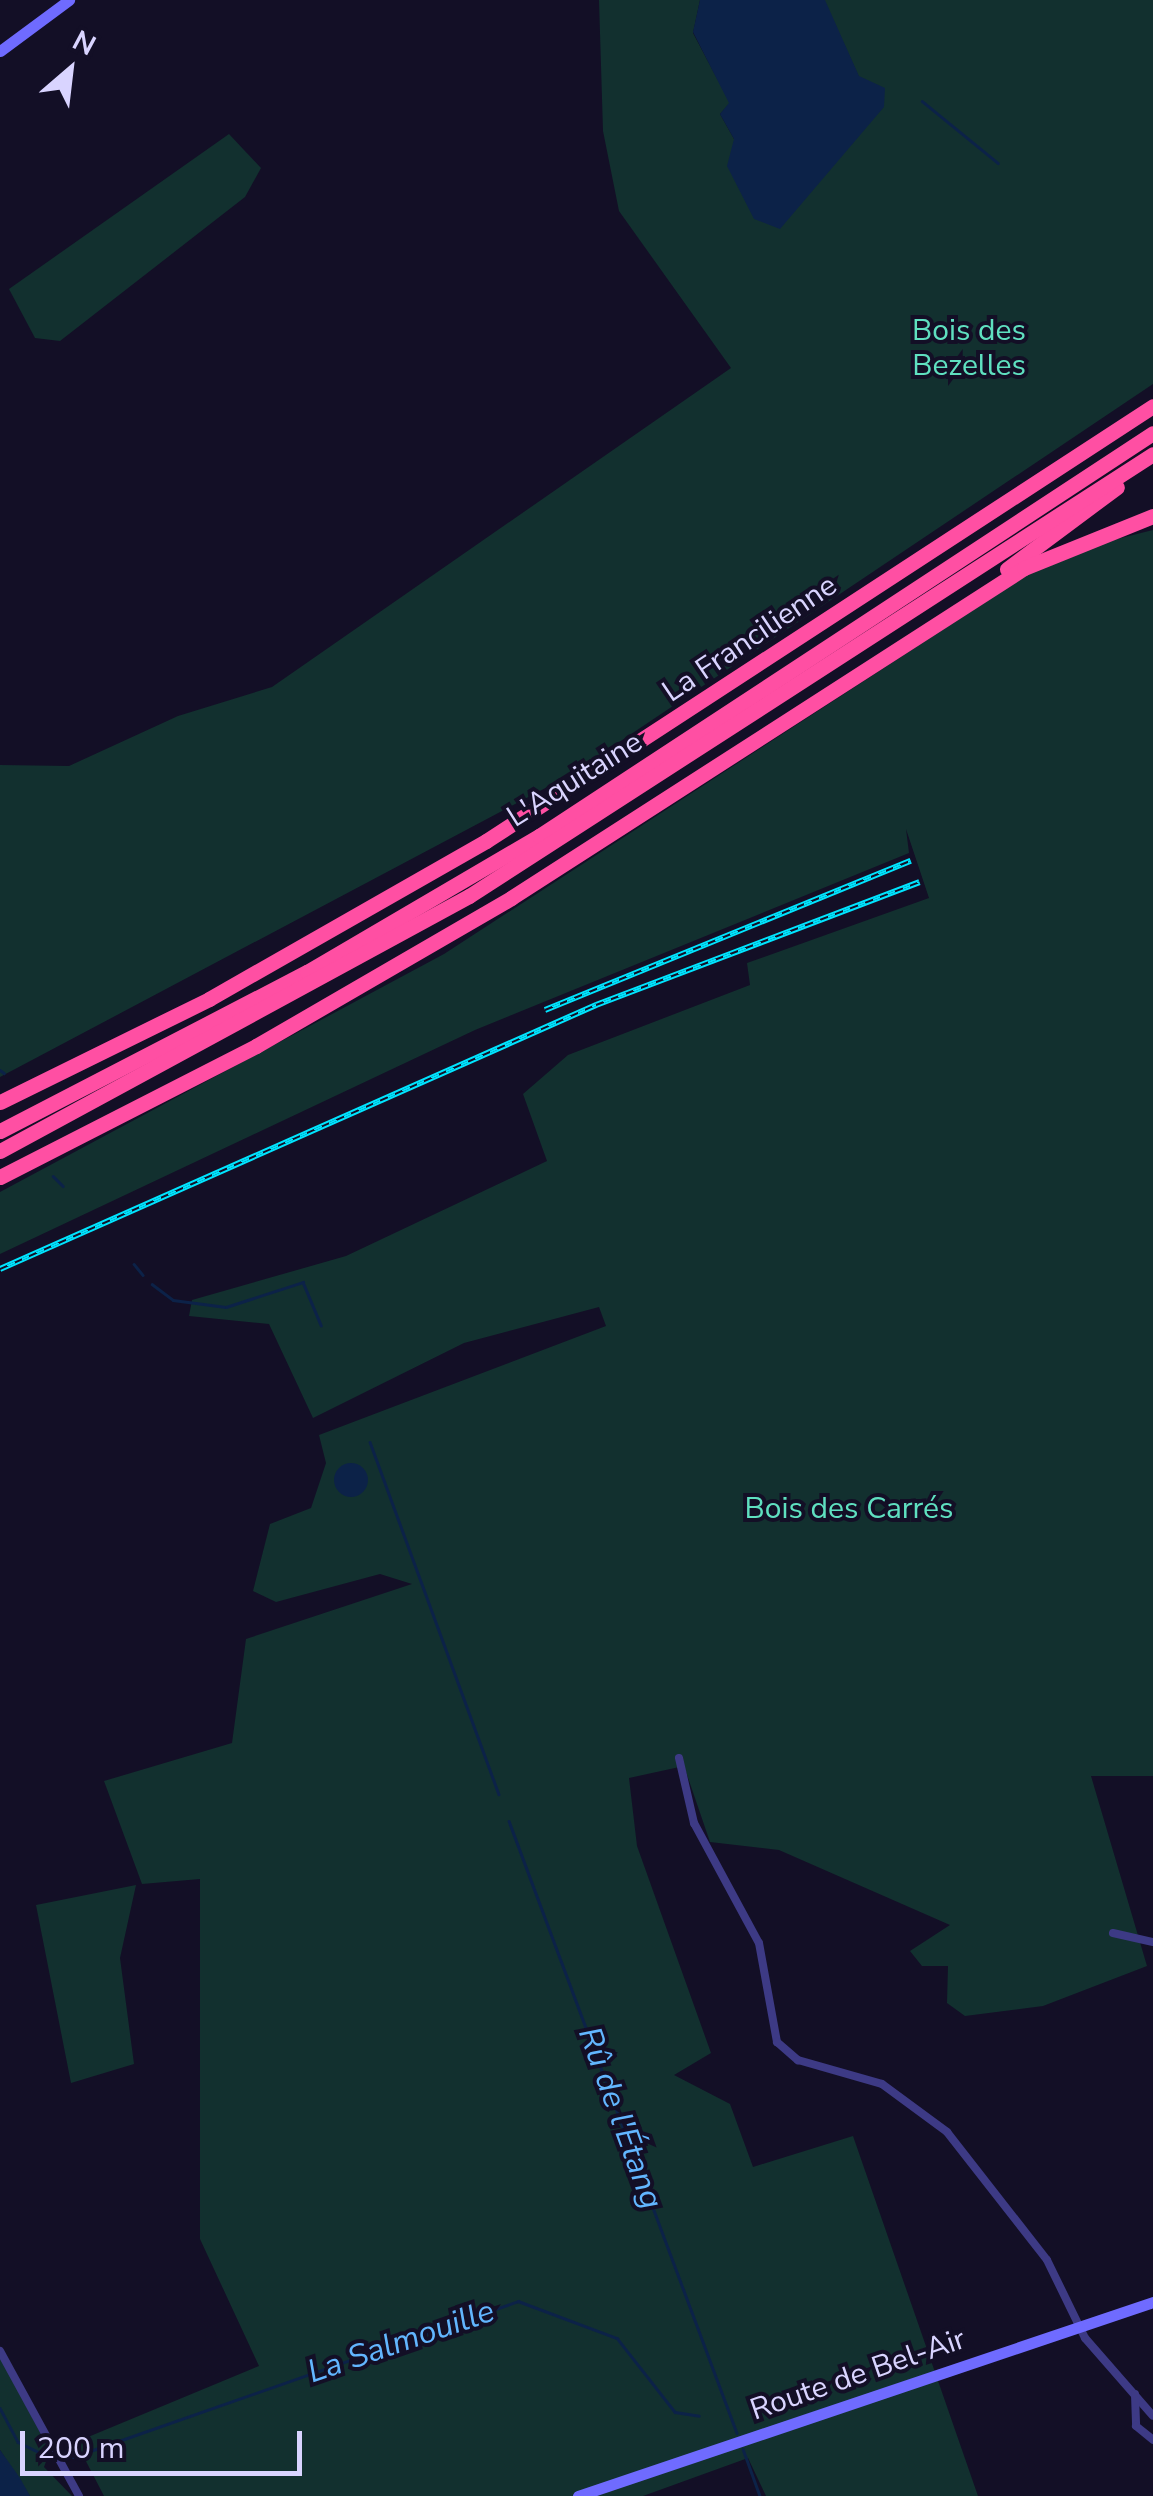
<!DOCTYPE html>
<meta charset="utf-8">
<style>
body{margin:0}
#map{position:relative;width:1153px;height:2496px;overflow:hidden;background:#130f26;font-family:"Nunito Sans",sans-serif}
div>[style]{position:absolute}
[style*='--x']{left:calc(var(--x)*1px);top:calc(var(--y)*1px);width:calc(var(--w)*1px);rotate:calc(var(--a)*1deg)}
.green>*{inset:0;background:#12302f}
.water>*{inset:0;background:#0c2248}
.round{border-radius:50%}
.stream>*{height:2.5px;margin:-1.25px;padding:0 1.25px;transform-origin:1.25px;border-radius:1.25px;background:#0c2248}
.street>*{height:8px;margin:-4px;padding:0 4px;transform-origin:4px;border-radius:4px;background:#3d3a85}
.secondary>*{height:11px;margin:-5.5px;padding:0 5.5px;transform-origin:5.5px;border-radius:5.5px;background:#6f6bff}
.highway>*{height:15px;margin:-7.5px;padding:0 7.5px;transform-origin:7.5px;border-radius:7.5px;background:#ff4fa3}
.rail>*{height:6px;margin-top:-3px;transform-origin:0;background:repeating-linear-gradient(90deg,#130f26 0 8px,#00e5ff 0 16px);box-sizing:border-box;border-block:2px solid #00e5ff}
span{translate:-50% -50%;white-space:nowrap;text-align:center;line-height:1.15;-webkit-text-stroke:8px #130f26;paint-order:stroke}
.park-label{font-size:30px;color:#5fe0c0}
.street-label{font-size:30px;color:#d9d4ff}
.water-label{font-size:32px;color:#62b6ff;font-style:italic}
.north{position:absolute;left:20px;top:20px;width:100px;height:100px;-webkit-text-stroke:8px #130f26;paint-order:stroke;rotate:28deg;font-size:28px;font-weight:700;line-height:40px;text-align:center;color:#d9d4ff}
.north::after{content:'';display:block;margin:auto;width:35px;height:45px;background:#d9d4ff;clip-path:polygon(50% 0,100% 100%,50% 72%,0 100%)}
.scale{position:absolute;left:20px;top:2431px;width:282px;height:45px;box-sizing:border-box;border:5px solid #d9d4ff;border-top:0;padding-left:12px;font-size:30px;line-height:35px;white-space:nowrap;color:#d9d4ff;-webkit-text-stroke:8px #130f26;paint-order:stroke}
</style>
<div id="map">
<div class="green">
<div style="clip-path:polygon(599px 0,700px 0,693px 33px,730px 103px,720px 114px,734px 139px,859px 77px,824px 0,1153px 0,1153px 384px,570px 775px,0 1077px,0 765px,69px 766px,178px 716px,272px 687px,731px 368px,619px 211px,603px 131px)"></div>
<div style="clip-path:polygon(229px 134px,261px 168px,245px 197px,60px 341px,35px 338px,9px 289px)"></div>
<div style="clip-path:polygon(1153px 530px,1153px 1776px,1091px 1776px,1147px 1966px,1043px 2006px,965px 2016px,947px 2003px,948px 1966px,922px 1966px,910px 1951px,950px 1925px,779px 1850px,710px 1842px,684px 1766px,629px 1778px,637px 1846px,711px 2053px,674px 2075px,730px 2104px,753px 2167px,853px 2136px,978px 2496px,766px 2496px,748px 2458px,643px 2496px,104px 2496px,76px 2442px,259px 2366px,200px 2239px,200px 1879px,142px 1884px,104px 1781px,232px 1743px,246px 1639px,412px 1584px,380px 1574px,276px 1602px,253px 1591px,270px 1524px,311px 1508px,326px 1463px,319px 1435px,606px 1326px,599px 1307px,464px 1343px,313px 1418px,269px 1324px,189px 1316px,192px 1300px,346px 1256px,547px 1161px,523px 1094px,568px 1055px,750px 985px,747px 963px,929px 898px,906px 829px,909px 853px,475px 1030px,0 1254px,0 1192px,444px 954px,1061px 553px)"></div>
<div style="clip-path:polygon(136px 1885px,120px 1958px,134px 2064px,71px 2083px,36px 1905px)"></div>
<div style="clip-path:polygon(0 2357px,50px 2451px,44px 2467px,72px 2496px,30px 2496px,0 2450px)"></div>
</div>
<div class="water">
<div style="clip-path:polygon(700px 0,825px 0,859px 76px,885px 88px,884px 107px,780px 229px,754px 219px,727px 166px,734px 139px,720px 114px,729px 103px,693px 32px)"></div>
<div class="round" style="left:334px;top:1463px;width:34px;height:34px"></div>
<div style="clip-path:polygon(0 2450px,20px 2478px,30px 2496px,0 2496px)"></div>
</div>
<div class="stream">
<div style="--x:922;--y:101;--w:98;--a:39.2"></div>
<div style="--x:0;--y:1070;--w:5;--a:37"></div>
<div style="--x:53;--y:1176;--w:14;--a:45"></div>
<div style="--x:134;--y:1264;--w:14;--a:51"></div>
<div style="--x:152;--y:1284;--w:26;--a:37"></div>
<div style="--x:173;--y:1300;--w:53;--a:7.5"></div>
<div style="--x:226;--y:1307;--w:81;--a:-18"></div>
<div style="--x:303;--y:1282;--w:47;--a:67.3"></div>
<div style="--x:370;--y:1442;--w:375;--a:69.9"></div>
<div style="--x:509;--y:1821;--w:653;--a:69.57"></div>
<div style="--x:0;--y:2408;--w:38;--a:62"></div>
<div style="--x:18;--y:2442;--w:32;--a:26"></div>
<div style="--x:743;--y:2449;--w:50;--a:70.1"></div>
<div style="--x:73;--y:2457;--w:472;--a:-19.3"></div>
<div style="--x:518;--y:2301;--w:106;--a:20.5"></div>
<div style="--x:617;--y:2338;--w:94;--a:51.9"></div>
<div style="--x:675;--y:2412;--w:24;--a:9"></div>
</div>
<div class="street">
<div style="--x:679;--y:1758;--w:67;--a:77"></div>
<div style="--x:694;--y:1823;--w:136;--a:61.6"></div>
<div style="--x:759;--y:1943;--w:101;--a:79.7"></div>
<div style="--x:777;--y:2042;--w:28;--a:41"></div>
<div style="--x:798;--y:2060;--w:87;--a:15.9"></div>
<div style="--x:882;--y:2084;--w:81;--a:36.4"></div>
<div style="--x:947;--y:2132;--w:162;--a:52"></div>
<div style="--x:1047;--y:2260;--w:87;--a:64"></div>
<div style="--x:1085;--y:2338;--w:103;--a:48.9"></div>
<div style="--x:1113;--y:1933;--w:41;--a:12.7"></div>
<div style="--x:0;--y:2351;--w:165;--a:61.4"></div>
<div style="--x:1135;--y:2394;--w:32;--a:88"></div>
<div style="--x:1136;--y:2426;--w:22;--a:39"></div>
</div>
<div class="secondary">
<div style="--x:0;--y:51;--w:86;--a:-36.5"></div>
<div style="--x:578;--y:2496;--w:607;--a:-18.64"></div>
</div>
<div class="highway">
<div style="--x:1007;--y:569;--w:137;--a:-36.7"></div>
<div style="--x:0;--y:1102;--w:233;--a:-26.2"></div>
<div style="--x:209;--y:999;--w:319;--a:-29.7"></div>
<div style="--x:486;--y:841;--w:796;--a:-33.11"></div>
<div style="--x:0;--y:1131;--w:346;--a:-27.4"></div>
<div style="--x:307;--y:972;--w:269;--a:-30.4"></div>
<div style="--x:539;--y:836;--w:734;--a:-33.28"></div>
<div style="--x:0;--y:1151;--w:534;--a:-28.53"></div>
<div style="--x:469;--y:896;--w:814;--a:-32.87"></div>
<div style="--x:0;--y:1177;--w:288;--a:-27.1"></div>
<div style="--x:256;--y:1046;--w:295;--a:-30.1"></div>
<div style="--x:511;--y:898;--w:610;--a:-32.75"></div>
<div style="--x:1024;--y:568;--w:139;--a:-22"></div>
</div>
<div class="rail">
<div style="--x:545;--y:1010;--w:395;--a:-22.2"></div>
<div style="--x:0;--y:1269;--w:652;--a:-23.89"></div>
<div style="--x:596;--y:1005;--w:346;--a:-20.8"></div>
</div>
<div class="park-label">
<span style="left:969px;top:348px">Bois des<br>Bezelles</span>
<span style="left:849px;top:1509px">Bois des Carrés</span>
</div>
<div class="street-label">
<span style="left:750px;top:639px;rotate:-34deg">La Francilienne</span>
<span style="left:575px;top:780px;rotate:-32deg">L'Aquitaine</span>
<span style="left:858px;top:2375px;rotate:-19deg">Route de Bel-Air</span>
</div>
<div class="water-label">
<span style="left:620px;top:2118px;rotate:70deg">Rû de l'Étang</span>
<span style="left:401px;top:2342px;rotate:-19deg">La Salmouille</span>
</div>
<div class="north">N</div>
<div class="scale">200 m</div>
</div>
